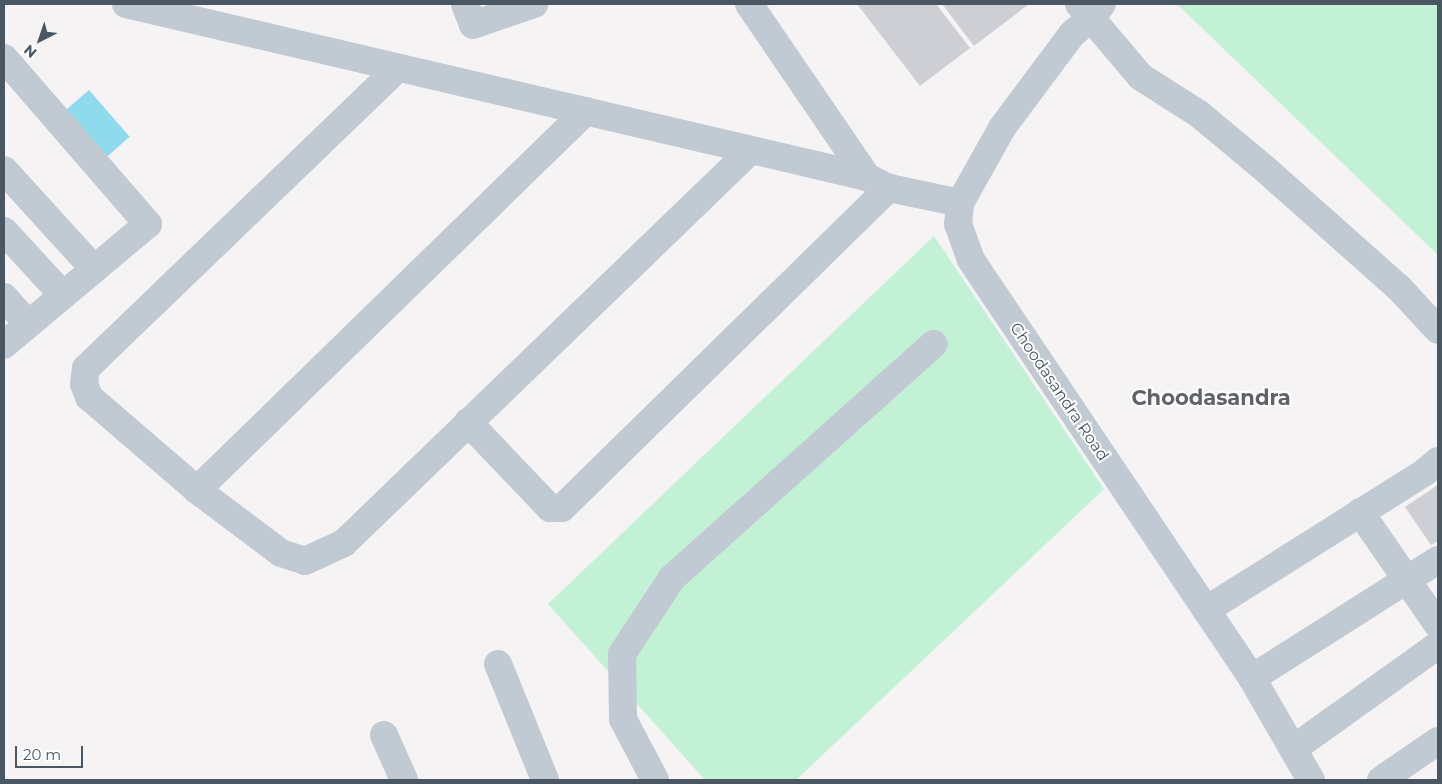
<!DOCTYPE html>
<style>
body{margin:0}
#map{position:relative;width:1442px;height:784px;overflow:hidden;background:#f5f3f3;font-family:Montserrat,sans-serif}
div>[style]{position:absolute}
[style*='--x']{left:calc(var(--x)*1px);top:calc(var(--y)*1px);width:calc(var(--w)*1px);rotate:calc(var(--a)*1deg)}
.green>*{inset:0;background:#c3f1d5}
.water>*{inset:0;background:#90daee;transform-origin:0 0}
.building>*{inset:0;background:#cdcfd5}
.minor>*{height:28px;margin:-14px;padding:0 14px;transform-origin:14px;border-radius:14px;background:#c1cad2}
span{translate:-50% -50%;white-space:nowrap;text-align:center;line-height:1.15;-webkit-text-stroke:4px #fff;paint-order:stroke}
.street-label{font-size:16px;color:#4a5661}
.district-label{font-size:21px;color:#5f6368;font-weight:700}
.frame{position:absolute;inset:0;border:5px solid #4a5661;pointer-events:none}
.north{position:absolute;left:15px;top:15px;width:50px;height:50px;-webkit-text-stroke:4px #fff;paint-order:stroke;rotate:221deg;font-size:14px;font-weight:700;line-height:20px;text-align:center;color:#4a5661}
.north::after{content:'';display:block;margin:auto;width:18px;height:22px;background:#4a5661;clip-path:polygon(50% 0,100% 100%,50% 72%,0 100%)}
.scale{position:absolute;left:15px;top:746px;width:68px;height:22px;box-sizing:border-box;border:2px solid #4a5661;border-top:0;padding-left:6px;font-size:15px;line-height:18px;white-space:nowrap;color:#4a5661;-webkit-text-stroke:4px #fff;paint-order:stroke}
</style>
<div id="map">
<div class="green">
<div style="clip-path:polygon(1177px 4px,1438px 4px,1438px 255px)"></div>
<div style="clip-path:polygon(934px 236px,1104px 489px,796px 780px,705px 780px,548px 604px)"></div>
</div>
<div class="water">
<div style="left:89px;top:90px;width:62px;height:36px;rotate:49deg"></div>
</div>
<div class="building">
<div style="clip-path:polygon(857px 4px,936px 4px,970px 48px,920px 86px)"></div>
<div style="clip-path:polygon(942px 4px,1029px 4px,974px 46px)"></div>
<div style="clip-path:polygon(1438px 485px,1438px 541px,1431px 545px,1405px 507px)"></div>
</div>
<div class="minor">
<div style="--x:126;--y:4;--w:761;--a:13.14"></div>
<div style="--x:867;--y:177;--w:25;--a:27"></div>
<div style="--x:889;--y:188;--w:73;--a:11.9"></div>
<div style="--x:465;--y:4;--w:22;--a:69"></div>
<div style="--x:473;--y:25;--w:65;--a:-19"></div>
<div style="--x:749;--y:4;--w:209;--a:55.7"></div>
<div style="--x:1079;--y:4;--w:96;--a:49.7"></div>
<div style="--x:1141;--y:77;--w:69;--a:32.5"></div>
<div style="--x:1199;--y:114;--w:86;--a:39.8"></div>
<div style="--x:1265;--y:169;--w:181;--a:41.6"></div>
<div style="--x:1400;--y:289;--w:56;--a:47.2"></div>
<div style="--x:1102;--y:4;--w:19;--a:129"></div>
<div style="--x:1090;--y:19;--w:23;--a:140"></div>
<div style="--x:1072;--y:34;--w:117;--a:126.7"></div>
<div style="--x:1002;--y:128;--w:86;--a:119.2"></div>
<div style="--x:960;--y:203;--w:21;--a:95"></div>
<div style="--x:958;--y:224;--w:38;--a:70"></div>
<div style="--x:971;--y:260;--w:504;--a:56.09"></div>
<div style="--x:1252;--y:678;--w:118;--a:60"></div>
<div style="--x:4;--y:58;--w:220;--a:49.1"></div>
<div style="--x:148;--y:224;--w:188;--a:140"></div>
<div style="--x:398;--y:68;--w:433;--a:136.1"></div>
<div style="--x:86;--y:368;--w:16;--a:97"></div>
<div style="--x:84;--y:384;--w:14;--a:69"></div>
<div style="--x:89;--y:397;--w:143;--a:40.7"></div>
<div style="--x:197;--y:490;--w:105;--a:36.9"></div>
<div style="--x:281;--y:553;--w:25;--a:18"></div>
<div style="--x:305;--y:561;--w:43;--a:-24.8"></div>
<div style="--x:344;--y:543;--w:564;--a:-43.99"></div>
<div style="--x:4;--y:170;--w:134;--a:47.7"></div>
<div style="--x:4;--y:231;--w:86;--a:47.4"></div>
<div style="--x:4;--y:297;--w:36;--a:48"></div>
<div style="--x:468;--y:422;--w:119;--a:46.4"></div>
<div style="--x:550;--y:508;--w:12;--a:0"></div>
<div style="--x:562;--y:508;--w:458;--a:-44.4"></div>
<div style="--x:197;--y:490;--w:543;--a:-44.25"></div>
<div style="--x:1360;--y:512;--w:137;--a:55.4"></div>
<div style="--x:1206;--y:610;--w:259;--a:-32.2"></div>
<div style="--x:1425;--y:472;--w:17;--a:-40"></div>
<div style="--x:498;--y:664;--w:125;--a:67.9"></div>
<div style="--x:1252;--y:678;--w:220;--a:-32.4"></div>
<div style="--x:384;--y:735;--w:49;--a:66"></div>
<div style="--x:1293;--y:749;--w:178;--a:-35.6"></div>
<div style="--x:655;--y:780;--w:69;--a:-117.7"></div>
<div style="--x:623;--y:719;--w:65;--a:-90.9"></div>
<div style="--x:622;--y:654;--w:91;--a:-56.7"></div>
<div style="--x:672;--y:578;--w:351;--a:-41.8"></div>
<div style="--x:1381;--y:780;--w:69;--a:-34.4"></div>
</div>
<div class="street-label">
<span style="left:1059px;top:392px;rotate:56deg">Choodasandra Road</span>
</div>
<div class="district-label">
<span style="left:1211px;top:398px">Choodasandra</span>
</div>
<div class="frame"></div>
<div class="north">N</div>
<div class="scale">20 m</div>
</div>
